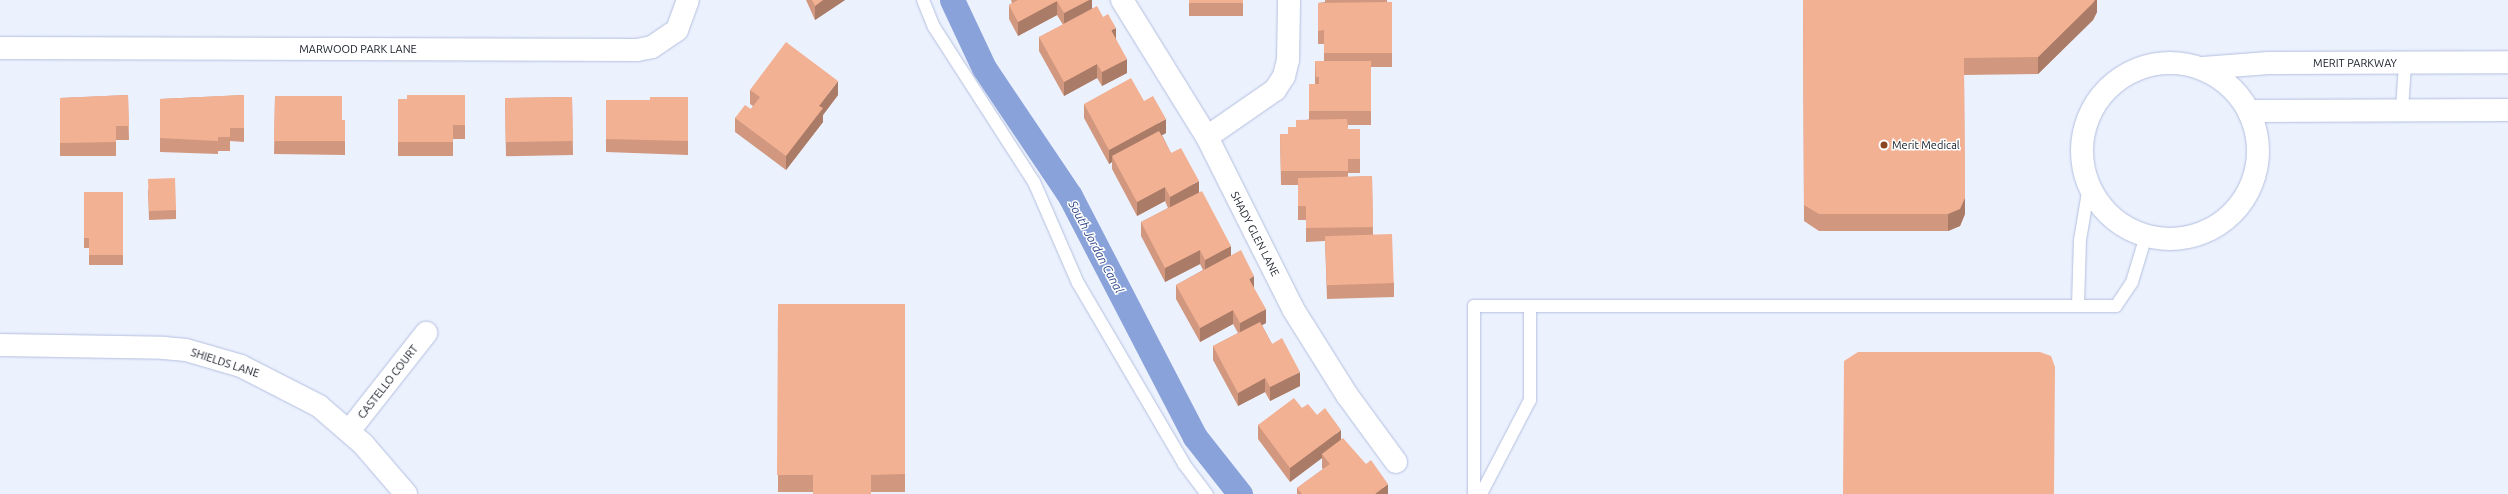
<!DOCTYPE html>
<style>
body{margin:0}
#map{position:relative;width:2508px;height:494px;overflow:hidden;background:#ecf1fe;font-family:Ubuntu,sans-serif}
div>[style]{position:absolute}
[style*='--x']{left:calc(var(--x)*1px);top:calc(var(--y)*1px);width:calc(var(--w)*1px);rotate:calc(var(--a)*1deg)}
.canal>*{height:25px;margin:-12.5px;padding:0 12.5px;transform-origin:12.5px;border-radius:12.5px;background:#8aa2da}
.roads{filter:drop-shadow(0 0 1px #b3c0de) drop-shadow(0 0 1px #b3c0de)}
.lane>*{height:12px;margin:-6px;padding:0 6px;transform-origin:6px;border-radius:6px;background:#fff}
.street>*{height:22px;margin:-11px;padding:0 11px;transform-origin:11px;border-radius:11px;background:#fff}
.street>.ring{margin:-11px;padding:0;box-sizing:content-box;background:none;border:22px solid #fff;border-radius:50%}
.secondary>*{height:22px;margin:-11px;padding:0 11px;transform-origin:11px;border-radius:11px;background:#fff}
.wall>*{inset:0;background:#d1987f;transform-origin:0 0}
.shaded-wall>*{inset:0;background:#aa7c68}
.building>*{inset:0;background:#f3b194;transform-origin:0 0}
.dots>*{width:11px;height:11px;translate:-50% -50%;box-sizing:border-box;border:2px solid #fff;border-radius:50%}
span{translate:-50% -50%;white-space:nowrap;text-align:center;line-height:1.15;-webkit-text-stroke:3px #fff;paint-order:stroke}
.street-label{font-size:11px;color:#121721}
.poi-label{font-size:11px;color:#121721}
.left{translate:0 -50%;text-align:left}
.water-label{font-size:12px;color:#2b4387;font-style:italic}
</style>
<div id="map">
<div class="canal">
<div style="--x:952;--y:0;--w:75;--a:64.8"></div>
<div style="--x:984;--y:68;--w:154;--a:56.1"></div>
<div style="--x:1070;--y:196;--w:271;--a:62.6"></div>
<div style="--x:1195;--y:437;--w:73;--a:51.7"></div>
</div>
<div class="roads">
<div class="lane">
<div style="--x:923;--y:0;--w:29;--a:68"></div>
<div style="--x:934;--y:27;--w:184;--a:57.2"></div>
<div style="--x:1034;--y:182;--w:110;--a:66.5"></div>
<div style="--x:1078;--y:283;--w:210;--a:59.6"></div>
<div style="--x:1184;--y:464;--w:38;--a:53"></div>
<div style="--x:2402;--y:110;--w:47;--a:-86.3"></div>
<div style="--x:2078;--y:306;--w:66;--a:-88.3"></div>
<div style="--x:2080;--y:240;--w:55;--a:-80.5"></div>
<div style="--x:1474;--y:494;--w:188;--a:-90"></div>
<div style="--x:1474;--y:306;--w:642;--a:0"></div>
<div style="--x:2116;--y:306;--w:29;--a:-56"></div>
<div style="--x:2132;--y:282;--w:48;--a:-73.1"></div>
<div style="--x:1481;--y:494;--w:106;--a:-62.5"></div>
<div style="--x:1530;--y:400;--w:94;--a:-90"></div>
</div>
<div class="street">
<div style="--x:1122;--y:0;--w:161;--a:58.2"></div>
<div style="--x:1207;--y:137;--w:192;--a:63.4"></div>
<div style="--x:1293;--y:309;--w:102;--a:57.9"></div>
<div style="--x:1347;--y:395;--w:83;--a:53.8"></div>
<div style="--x:0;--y:48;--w:637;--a:0.18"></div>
<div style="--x:637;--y:50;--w:15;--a:-11"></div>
<div style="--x:652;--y:47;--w:30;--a:-34"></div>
<div style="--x:677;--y:30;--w:32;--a:-70"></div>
<div class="ring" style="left:2082px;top:63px;width:154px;height:154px"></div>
<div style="--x:2203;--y:68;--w:66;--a:-4.3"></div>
<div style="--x:2269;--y:63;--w:239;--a:-0.2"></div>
<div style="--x:2251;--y:111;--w:257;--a:-0.2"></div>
<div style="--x:1207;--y:137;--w:83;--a:-34.7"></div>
<div style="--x:1275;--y:90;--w:17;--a:-57"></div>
<div style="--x:1284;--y:76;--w:16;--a:-76"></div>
<div style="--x:1288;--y:60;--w:60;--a:-89"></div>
<div style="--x:349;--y:431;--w:125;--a:-51.8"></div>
</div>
<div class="secondary">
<div style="--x:0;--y:345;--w:164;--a:1"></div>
<div style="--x:164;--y:348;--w:22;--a:5"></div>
<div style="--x:186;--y:350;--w:57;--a:16.2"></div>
<div style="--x:241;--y:366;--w:88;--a:27.1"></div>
<div style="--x:319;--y:406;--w:58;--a:40.8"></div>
<div style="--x:363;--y:444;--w:66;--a:49.3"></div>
</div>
</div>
<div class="wall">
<div style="clip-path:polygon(806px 0,845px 0,815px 20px)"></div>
<div style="clip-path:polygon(1011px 0,1092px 0,1092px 8px,1116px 39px,1127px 73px,1102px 86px,1097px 78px,1064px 96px,1039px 51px,1039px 37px,1063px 25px,1057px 15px,1018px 36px,1009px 19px,1009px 5px,1012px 3px)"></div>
<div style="left:1189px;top:0;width:54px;height:16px"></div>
<div style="clip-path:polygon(1325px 0,1387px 0,1387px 2px,1392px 2px,1392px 67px,1371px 67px,1371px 125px,1348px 125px,1348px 129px,1360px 159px,1360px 173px,1348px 173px,1348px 177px,1372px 176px,1373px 234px,1394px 283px,1394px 297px,1327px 299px,1325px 241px,1306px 242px,1306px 220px,1298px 220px,1298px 185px,1281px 185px,1280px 134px,1288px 134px,1296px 127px,1309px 119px,1309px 84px,1315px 84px,1315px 61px,1324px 61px,1324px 44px,1318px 44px,1318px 3px,1325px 2px)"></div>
<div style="clip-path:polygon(1803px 0,2097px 0,2097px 12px,2093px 20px,2038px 74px,1964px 75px,1965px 214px,1960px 226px,1948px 231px,1819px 231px,1804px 221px)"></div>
<div style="clip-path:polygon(750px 90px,838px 95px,823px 115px,823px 122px,786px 170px,735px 132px,735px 118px,751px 109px,753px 106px,750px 104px)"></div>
<div style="clip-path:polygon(128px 95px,129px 140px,116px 140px,116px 156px,60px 156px,60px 98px)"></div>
<div style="clip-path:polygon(244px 95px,244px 142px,230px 141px,230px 151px,218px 151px,218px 154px,160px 152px,160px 99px)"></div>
<div style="clip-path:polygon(465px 95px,465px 139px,453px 139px,453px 156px,398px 156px,398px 99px,407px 99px)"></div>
<div style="clip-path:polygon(275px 96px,342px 120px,345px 120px,345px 155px,274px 154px)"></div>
<div style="left:572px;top:97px;width:58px;height:67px;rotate:89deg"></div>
<div style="clip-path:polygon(688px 97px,688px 155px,606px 152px,606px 100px,650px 100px)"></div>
<div style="clip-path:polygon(1144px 101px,1166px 133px,1162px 135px,1171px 153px,1199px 192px,1231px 255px,1254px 289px,1266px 323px,1262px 325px,1272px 344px,1300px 386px,1270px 401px,1265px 392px,1238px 406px,1213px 360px,1213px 346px,1238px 333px,1233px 324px,1200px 342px,1176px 299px,1176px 285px,1203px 270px,1200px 264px,1165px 282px,1141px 236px,1141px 222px,1168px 208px,1165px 201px,1137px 216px,1112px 169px,1112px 162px,1109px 164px,1084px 118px,1084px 104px)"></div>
<div style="clip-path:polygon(148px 189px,176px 210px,176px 219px,149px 220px)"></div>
<div style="clip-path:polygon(84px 192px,123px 192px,123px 265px,89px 265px,89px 248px,84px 248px)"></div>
<div style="left:778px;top:304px;width:127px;height:188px"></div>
<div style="clip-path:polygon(1302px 408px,1317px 415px,1341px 439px,1388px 494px,1297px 494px,1297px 488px,1323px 469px,1322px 468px,1322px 458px,1290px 482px,1258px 439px,1258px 425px)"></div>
</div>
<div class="shaded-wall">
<div style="clip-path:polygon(823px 0,845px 0,815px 20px,815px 6px)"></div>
<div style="clip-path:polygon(1089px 0,1092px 0,1092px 12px,1064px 27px,1064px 13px)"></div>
<div style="clip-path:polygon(2095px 0,2097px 0,2097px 12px,2093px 20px,2038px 74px,2038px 57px)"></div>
<div style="clip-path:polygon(1057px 1px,1057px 15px,1018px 36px,1018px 22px)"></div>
<div style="clip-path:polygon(1116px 28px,1116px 42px,1111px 30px)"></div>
<div style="clip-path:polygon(1127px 59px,1127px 73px,1102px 86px,1102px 72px)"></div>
<div style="clip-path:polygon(1097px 64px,1097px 78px,1064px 96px,1064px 82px)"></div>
<div style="clip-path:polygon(838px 81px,838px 95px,823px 115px,823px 122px,786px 170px,786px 156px,819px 106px)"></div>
<div style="clip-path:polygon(1166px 119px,1166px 133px,1115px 161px,1112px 156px,1112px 162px,1109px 164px,1109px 150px)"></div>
<div style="clip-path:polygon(1199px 181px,1199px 195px,1170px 210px,1170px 197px)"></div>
<div style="clip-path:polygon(1165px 187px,1165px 201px,1137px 216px,1137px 202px)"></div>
<div style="clip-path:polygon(1965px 198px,1965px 214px,1960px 226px,1948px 231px,1948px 214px)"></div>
<div style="clip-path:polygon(1231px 246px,1231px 260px,1205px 274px,1205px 260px)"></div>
<div style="clip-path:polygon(1200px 250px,1200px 264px,1165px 282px,1165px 268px)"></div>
<div style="clip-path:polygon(1254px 276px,1254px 290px,1249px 279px)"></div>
<div style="clip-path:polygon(1266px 309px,1266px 323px,1240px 337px,1240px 323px)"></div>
<div style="clip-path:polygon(1233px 310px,1233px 324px,1200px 342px,1200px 328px)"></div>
<div style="clip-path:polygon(1300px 372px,1300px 386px,1270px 401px,1270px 387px)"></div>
<div style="clip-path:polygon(1265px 378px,1265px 392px,1238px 406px,1238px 393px)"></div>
<div style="clip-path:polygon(1341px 430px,1341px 443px,1322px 454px,1322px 458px,1290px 482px,1290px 468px)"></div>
<div style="clip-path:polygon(1388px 484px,1388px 494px,1375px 494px)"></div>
</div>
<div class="building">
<div style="clip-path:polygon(812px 0,823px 0,815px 6px)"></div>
<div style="clip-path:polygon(1018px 0,1089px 0,1064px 13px,1057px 1px,1018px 22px,1009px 5px)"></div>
<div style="left:1189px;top:0;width:54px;height:3px"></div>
<div style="clip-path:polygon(1803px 0,2095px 0,2093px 3px,2038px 57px,1964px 58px,1965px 198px,1960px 209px,1948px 214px,1819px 214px,1804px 205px)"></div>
<div style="clip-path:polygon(1392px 2px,1392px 53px,1324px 53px,1324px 30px,1318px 31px,1318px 3px)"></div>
<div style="clip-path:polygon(1097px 6px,1103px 17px,1108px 14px,1116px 28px,1111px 30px,1127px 59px,1102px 72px,1097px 64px,1064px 82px,1039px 37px)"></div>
<div style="clip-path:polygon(786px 42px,838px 81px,819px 106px,823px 108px,786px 156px,735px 118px,745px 105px,751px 109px,760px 97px,750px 90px)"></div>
<div style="clip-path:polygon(1315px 61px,1371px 61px,1371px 111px,1309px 111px,1309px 84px,1319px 84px,1319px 77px,1316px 77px)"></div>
<div style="clip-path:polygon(1131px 78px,1144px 101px,1153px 96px,1166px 119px,1109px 150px,1084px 104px)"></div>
<div style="clip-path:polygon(128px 95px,129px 126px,116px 126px,116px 142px,60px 143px,60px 98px)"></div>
<div style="clip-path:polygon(244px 95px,244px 128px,230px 128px,230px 137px,218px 137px,218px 141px,160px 138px,160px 99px)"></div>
<div style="clip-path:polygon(407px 95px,465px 95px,465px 125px,453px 125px,453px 142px,398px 142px,398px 99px,407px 99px)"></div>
<div style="clip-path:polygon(275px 96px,342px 96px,342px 120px,345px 120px,345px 141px,274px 141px)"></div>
<div style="left:572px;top:97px;width:44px;height:67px;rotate:89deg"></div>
<div style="clip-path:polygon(650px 97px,688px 97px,688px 141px,606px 139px,606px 100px,650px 100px)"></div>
<div style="clip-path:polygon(1347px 119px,1348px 129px,1360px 129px,1360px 159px,1348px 159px,1348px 171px,1281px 171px,1280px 134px,1288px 134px,1288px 127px,1296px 127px,1296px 120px)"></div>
<div style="clip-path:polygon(1159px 131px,1171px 153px,1181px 148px,1199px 181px,1170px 197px,1165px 187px,1137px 202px,1112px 156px)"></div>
<div style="clip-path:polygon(1372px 176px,1373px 227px,1306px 228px,1306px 206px,1298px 206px,1298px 178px)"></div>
<div style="left:175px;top:178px;width:32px;height:27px;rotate:88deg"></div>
<div style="clip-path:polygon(1202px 191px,1231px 246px,1205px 260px,1200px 250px,1165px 268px,1141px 222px)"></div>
<div style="clip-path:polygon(84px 192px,123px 192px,123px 255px,89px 255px,89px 238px,84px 238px)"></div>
<div style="left:1392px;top:234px;width:49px;height:67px;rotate:88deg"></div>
<div style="clip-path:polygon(1241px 250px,1254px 276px,1249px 279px,1266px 309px,1240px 323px,1233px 310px,1200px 328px,1176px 285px)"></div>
<div style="clip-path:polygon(778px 304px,905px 304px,905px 474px,871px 475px,871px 494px,813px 494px,813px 475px,777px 475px)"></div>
<div style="clip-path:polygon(1260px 322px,1272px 344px,1282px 338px,1300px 372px,1270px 387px,1265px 378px,1238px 393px,1213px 346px)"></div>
<div style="clip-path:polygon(1858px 352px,2040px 352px,2051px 356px,2055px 367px,2054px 494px,1843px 494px,1844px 361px)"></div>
<div style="clip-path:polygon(1294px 398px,1302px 408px,1308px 404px,1317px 415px,1325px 408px,1341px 430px,1290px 468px,1258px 425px)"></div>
<div style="clip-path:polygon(1343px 438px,1366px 464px,1371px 460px,1388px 484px,1375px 494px,1302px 494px,1297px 488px,1330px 464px,1322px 454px)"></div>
</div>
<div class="dots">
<div style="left:1884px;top:145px;background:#8c4521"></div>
</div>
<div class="street-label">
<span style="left:358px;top:49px">MARWOOD PARK LANE</span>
<span style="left:2355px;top:63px">MERIT PARKWAY</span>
<span style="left:1255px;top:234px;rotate:63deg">SHADY GLEN LANE</span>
<span style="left:225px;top:363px;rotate:18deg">SHIELDS LANE</span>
<span style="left:388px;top:382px;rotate:-52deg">CASTELLO COURT</span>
</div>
<div class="poi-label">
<span class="left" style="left:1892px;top:145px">Merit Medical</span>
</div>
<div class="water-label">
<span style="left:1096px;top:247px;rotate:62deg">South Jordan Canal</span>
</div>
</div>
